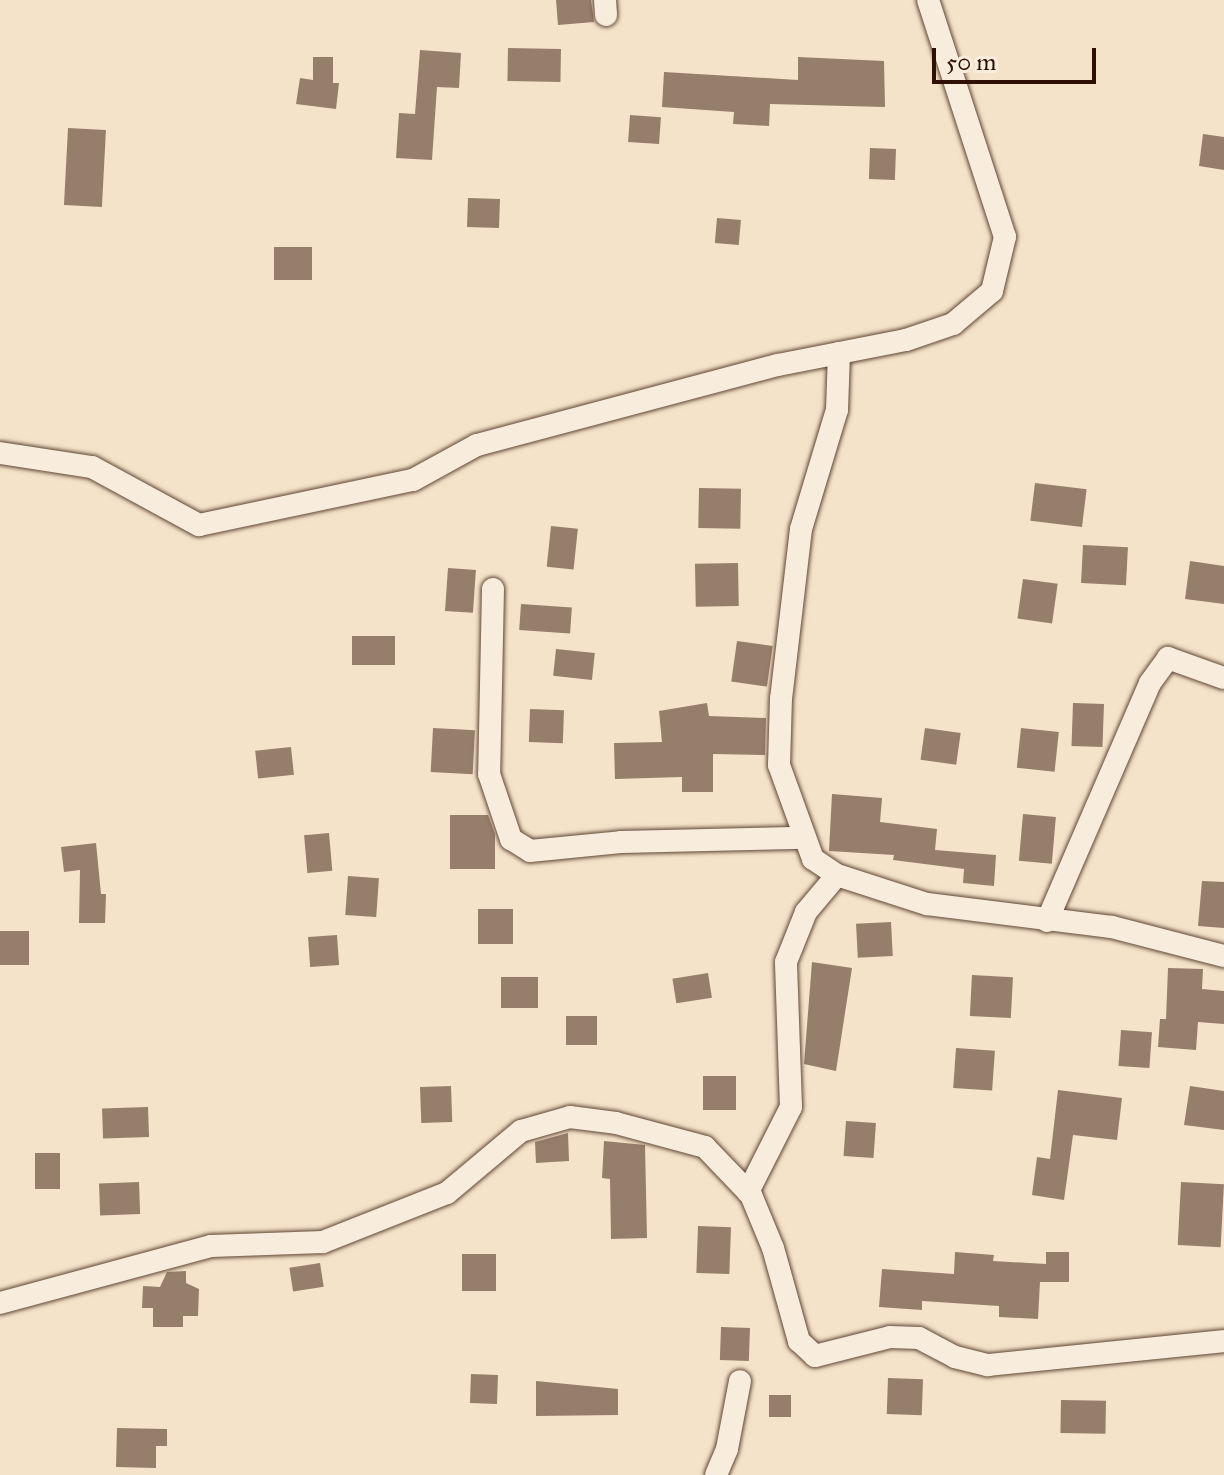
<!DOCTYPE html>
<style>
body{margin:0}
#map{position:relative;width:1224px;height:1475px;overflow:hidden;background:#f5e3c9;font-family:"IM FELL Great Primer",serif}
div>[style]{position:absolute}
[style*='--x']{left:calc(var(--x)*1px);top:calc(var(--y)*1px);width:calc(var(--w)*1px);rotate:calc(var(--a)*1deg)}
.building>*{inset:0;background:#957e6a;transform-origin:0 0}
.roads{filter:drop-shadow(0 0 2px #604635) drop-shadow(0 0 2px #604635)}
.minor>*{height:22px;margin:-11px;padding:0 11px;transform-origin:11px;border-radius:11px;background:#f8eddc}
span{translate:-50% -50%;white-space:nowrap;text-align:center;line-height:1.15;-webkit-text-stroke:8px #f8eddc;paint-order:stroke}
.scale{position:absolute;left:932px;top:48px;width:164px;height:36px;box-sizing:border-box;border:4px solid #2e1104;border-top:0;padding-left:10px;font-size:24px;line-height:28px;white-space:nowrap;color:#2e1104;-webkit-text-stroke:6px #f8eddc;paint-order:stroke}
</style>
<div id="map">
<div class="building">
<div style="clip-path:polygon(556px 0,591px 0,594px 22px,558px 25px)"></div>
<div style="left:508px;top:48px;width:53px;height:33px;rotate:1deg"></div>
<div style="clip-path:polygon(420px 50px,461px 53px,459px 88px,437px 87px,432px 160px,396px 158px,399px 113px,415px 114px)"></div>
<div style="clip-path:polygon(313px 57px,333px 57px,333px 83px,339px 83px,336px 109px,296px 104px,300px 78px,313px 80px)"></div>
<div style="clip-path:polygon(798px 57px,884px 61px,885px 107px,770px 104px,769px 126px,733px 124px,734px 112px,662px 107px,664px 72px,798px 80px)"></div>
<div style="left:630px;top:115px;width:31px;height:27px;rotate:4deg"></div>
<div style="left:68px;top:128px;width:38px;height:77px;rotate:3deg"></div>
<div style="clip-path:polygon(1203px 134px,1224px 137px,1224px 170px,1199px 166px)"></div>
<div style="left:870px;top:148px;width:26px;height:31px;rotate:2deg"></div>
<div style="left:468px;top:198px;width:32px;height:29px;rotate:2deg"></div>
<div style="left:717px;top:218px;width:24px;height:25px;rotate:5deg"></div>
<div style="left:274px;top:247px;width:38px;height:33px"></div>
<div style="left:1035px;top:483px;width:52px;height:38px;rotate:7deg"></div>
<div style="left:699px;top:488px;width:42px;height:40px;rotate:1deg"></div>
<div style="left:551px;top:526px;width:27px;height:41px;rotate:6deg"></div>
<div style="left:1083px;top:545px;width:45px;height:38px;rotate:3deg"></div>
<div style="clip-path:polygon(1190px 561px,1224px 566px,1224px 604px,1185px 599px)"></div>
<div style="left:738px;top:563px;width:43px;height:43px;rotate:89deg"></div>
<div style="left:448px;top:568px;width:28px;height:43px;rotate:4deg"></div>
<div style="left:1023px;top:579px;width:35px;height:40px;rotate:8deg"></div>
<div style="left:521px;top:604px;width:51px;height:26px;rotate:4deg"></div>
<div style="left:352px;top:636px;width:43px;height:29px"></div>
<div style="left:737px;top:641px;width:36px;height:41px;rotate:8deg"></div>
<div style="left:556px;top:649px;width:39px;height:27px;rotate:6deg"></div>
<div style="clip-path:polygon(707px 703px,709px 716px,766px 718px,765px 755px,713px 754px,713px 792px,682px 792px,682px 777px,615px 779px,614px 743px,662px 742px,659px 711px)"></div>
<div style="left:1073px;top:703px;width:31px;height:43px;rotate:2deg"></div>
<div style="left:530px;top:709px;width:34px;height:33px;rotate:2deg"></div>
<div style="left:433px;top:728px;width:42px;height:44px;rotate:3deg"></div>
<div style="left:925px;top:728px;width:36px;height:32px;rotate:8deg"></div>
<div style="left:1021px;top:728px;width:38px;height:40px;rotate:6deg"></div>
<div style="left:291px;top:747px;width:28px;height:36px;rotate:84deg"></div>
<div style="clip-path:polygon(832px 794px,882px 798px,880px 822px,937px 829px,935px 850px,996px 855px,994px 886px,963px 883px,964px 869px,893px 860px,894px 855px,829px 851px)"></div>
<div style="left:1023px;top:814px;width:33px;height:47px;rotate:5deg"></div>
<div style="clip-path:polygon(450px 815px,488px 815px,495px 834px,495px 869px,450px 869px)"></div>
<div style="left:329px;top:833px;width:38px;height:25px;rotate:85deg"></div>
<div style="clip-path:polygon(96px 843px,101px 894px,106px 894px,105px 923px,79px 923px,80px 870px,64px 872px,61px 847px)"></div>
<div style="left:348px;top:876px;width:31px;height:39px;rotate:4deg"></div>
<div style="clip-path:polygon(1202px 881px,1224px 882px,1224px 928px,1198px 926px)"></div>
<div style="left:478px;top:909px;width:35px;height:35px"></div>
<div style="left:891px;top:922px;width:34px;height:35px;rotate:87deg"></div>
<div style="left:0;top:931px;width:29px;height:34px"></div>
<div style="left:337px;top:935px;width:30px;height:29px;rotate:86deg"></div>
<div style="clip-path:polygon(812px 962px,852px 968px,836px 1071px,804px 1064px)"></div>
<div style="clip-path:polygon(1168px 968px,1203px 969px,1202px 989px,1224px 991px,1224px 1024px,1198px 1022px,1196px 1050px,1158px 1047px,1160px 1019px,1166px 1019px)"></div>
<div style="left:708px;top:973px;width:25px;height:36px;rotate:81deg"></div>
<div style="left:972px;top:975px;width:41px;height:41px;rotate:3deg"></div>
<div style="left:501px;top:977px;width:37px;height:31px"></div>
<div style="left:566px;top:1016px;width:31px;height:29px"></div>
<div style="left:1121px;top:1030px;width:31px;height:36px;rotate:4deg"></div>
<div style="left:956px;top:1048px;width:39px;height:40px;rotate:4deg"></div>
<div style="left:703px;top:1076px;width:33px;height:34px"></div>
<div style="left:451px;top:1086px;width:36px;height:31px;rotate:88deg"></div>
<div style="clip-path:polygon(1190px 1086px,1224px 1091px,1224px 1130px,1184px 1125px)"></div>
<div style="clip-path:polygon(1058px 1090px,1122px 1098px,1117px 1140px,1073px 1135px,1064px 1200px,1032px 1195px,1037px 1157px,1050px 1159px)"></div>
<div style="left:148px;top:1107px;width:30px;height:46px;rotate:88deg"></div>
<div style="left:846px;top:1121px;width:30px;height:35px;rotate:4deg"></div>
<div style="clip-path:polygon(568px 1133px,569px 1161px,536px 1163px,535px 1142px)"></div>
<div style="clip-path:polygon(604px 1141px,645px 1145px,647px 1238px,611px 1239px,610px 1179px,602px 1178px)"></div>
<div style="left:35px;top:1153px;width:25px;height:36px"></div>
<div style="left:139px;top:1182px;width:32px;height:40px;rotate:88deg"></div>
<div style="left:1181px;top:1182px;width:43px;height:63px;rotate:3deg"></div>
<div style="left:698px;top:1226px;width:33px;height:47px;rotate:2deg"></div>
<div style="clip-path:polygon(955px 1252px,994px 1255px,993px 1261px,1046px 1264px,1046px 1252px,1069px 1252px,1069px 1282px,1040px 1282px,1038px 1319px,999px 1317px,999px 1306px,922px 1301px,922px 1310px,879px 1307px,882px 1269px,954px 1274px)"></div>
<div style="left:462px;top:1254px;width:34px;height:37px"></div>
<div style="left:320px;top:1263px;width:24px;height:31px;rotate:81deg"></div>
<div style="clip-path:polygon(186px 1271px,186px 1283px,199px 1289px,198px 1316px,183px 1316px,183px 1327px,153px 1327px,153px 1308px,142px 1308px,143px 1286px,160px 1287px,167px 1272px)"></div>
<div style="left:721px;top:1327px;width:29px;height:33px;rotate:2deg"></div>
<div style="left:471px;top:1374px;width:27px;height:29px;rotate:2deg"></div>
<div style="left:888px;top:1378px;width:35px;height:36px;rotate:2deg"></div>
<div style="clip-path:polygon(536px 1381px,618px 1389px,618px 1415px,536px 1416px)"></div>
<div style="left:769px;top:1395px;width:22px;height:22px"></div>
<div style="left:1061px;top:1400px;width:45px;height:33px;rotate:1deg"></div>
<div style="clip-path:polygon(117px 1428px,167px 1429px,167px 1446px,156px 1446px,156px 1468px,116px 1467px)"></div>
</div>
<div class="roads">
<div class="minor">
<div style="--x:605;--y:0;--w:15;--a:86"></div>
<div style="--x:0;--y:453;--w:93;--a:8.7"></div>
<div style="--x:92;--y:467;--w:122;--a:28.5"></div>
<div style="--x:199;--y:525;--w:219;--a:-11.9"></div>
<div style="--x:413;--y:480;--w:73;--a:-28.7"></div>
<div style="--x:477;--y:445;--w:311;--a:-14.9"></div>
<div style="--x:778;--y:365;--w:130;--a:-11.1"></div>
<div style="--x:906;--y:340;--w:50;--a:-18.8"></div>
<div style="--x:953;--y:324;--w:51;--a:-40.2"></div>
<div style="--x:992;--y:291;--w:56;--a:-76.5"></div>
<div style="--x:1005;--y:237;--w:249;--a:-108"></div>
<div style="--x:493;--y:589;--w:185;--a:91.2"></div>
<div style="--x:489;--y:774;--w:69;--a:71.3"></div>
<div style="--x:511;--y:839;--w:22;--a:32"></div>
<div style="--x:530;--y:851;--w:91;--a:-5.6"></div>
<div style="--x:621;--y:842;--w:183;--a:-1.3"></div>
<div style="--x:837;--y:875;--w:29;--a:-146"></div>
<div style="--x:813;--y:859;--w:100;--a:-109.9"></div>
<div style="--x:779;--y:765;--w:66;--a:-88.3"></div>
<div style="--x:781;--y:699;--w:171;--a:-83.3"></div>
<div style="--x:801;--y:529;--w:124;--a:-73.2"></div>
<div style="--x:837;--y:410;--w:57;--a:-88"></div>
<div style="--x:1047;--y:921;--w:259;--a:-66.6"></div>
<div style="--x:1150;--y:683;--w:31;--a:-54"></div>
<div style="--x:1168;--y:658;--w:59;--a:19.7"></div>
<div style="--x:748;--y:1192;--w:95;--a:-63.2"></div>
<div style="--x:791;--y:1107;--w:145;--a:-92"></div>
<div style="--x:786;--y:962;--w:54;--a:-68.2"></div>
<div style="--x:806;--y:912;--w:48;--a:-50"></div>
<div style="--x:837;--y:875;--w:95;--a:17.9"></div>
<div style="--x:927;--y:904;--w:186;--a:7.1"></div>
<div style="--x:1112;--y:927;--w:116;--a:14.5"></div>
<div style="--x:0;--y:1303;--w:219;--a:-15.1"></div>
<div style="--x:211;--y:1246;--w:112;--a:-2"></div>
<div style="--x:323;--y:1242;--w:133;--a:-21.6"></div>
<div style="--x:447;--y:1193;--w:97;--a:-40"></div>
<div style="--x:521;--y:1131;--w:51;--a:-15.9"></div>
<div style="--x:570;--y:1117;--w:46;--a:7.4"></div>
<div style="--x:616;--y:1123;--w:92;--a:15.1"></div>
<div style="--x:705;--y:1147;--w:66;--a:46.2"></div>
<div style="--x:751;--y:1195;--w:57;--a:67.5"></div>
<div style="--x:773;--y:1248;--w:97;--a:74.4"></div>
<div style="--x:799;--y:1341;--w:22;--a:43"></div>
<div style="--x:815;--y:1356;--w:77;--a:-14.2"></div>
<div style="--x:890;--y:1337;--w:29;--a:2"></div>
<div style="--x:919;--y:1338;--w:41;--a:27.8"></div>
<div style="--x:955;--y:1357;--w:34;--a:14"></div>
<div style="--x:988;--y:1365;--w:237;--a:-5.8"></div>
<div style="--x:716;--y:1475;--w:28;--a:-67"></div>
<div style="--x:727;--y:1449;--w:69;--a:-79.2"></div>
</div>
</div>
<div class="scale">50 m</div>
</div>
